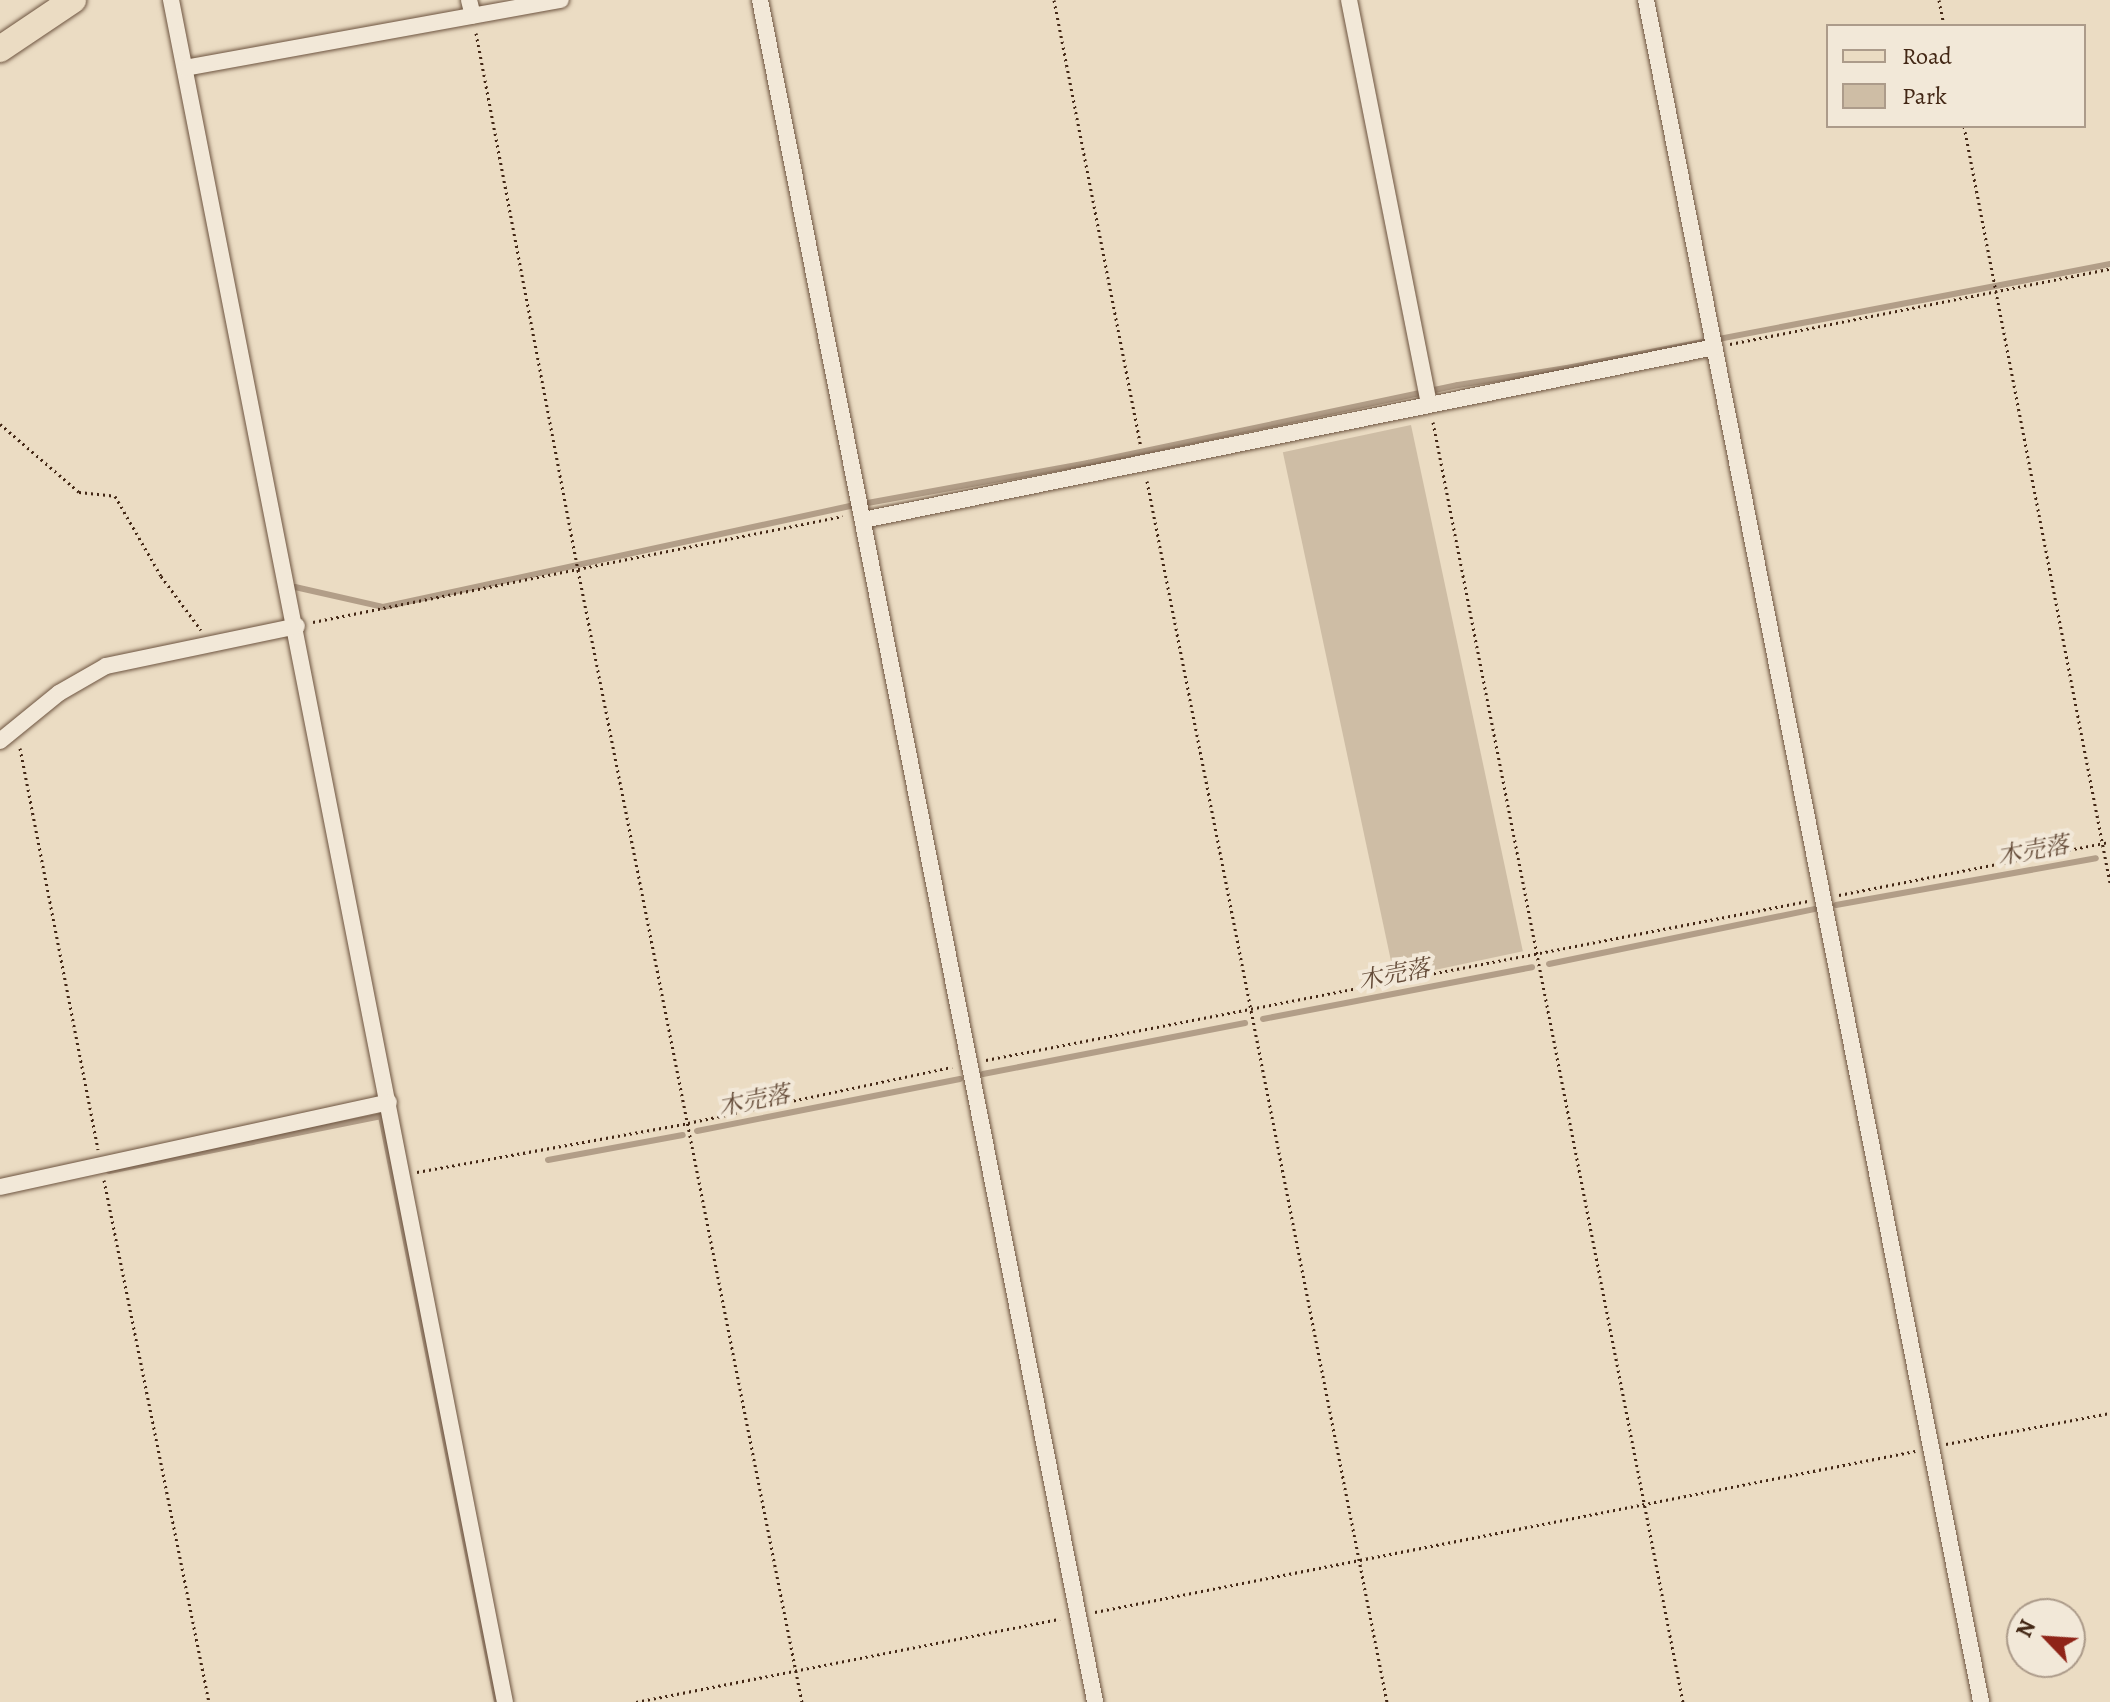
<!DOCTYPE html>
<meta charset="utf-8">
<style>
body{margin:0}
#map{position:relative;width:2110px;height:1702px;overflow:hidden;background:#ebdcc3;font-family:Alegreya,"Noto Serif JP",serif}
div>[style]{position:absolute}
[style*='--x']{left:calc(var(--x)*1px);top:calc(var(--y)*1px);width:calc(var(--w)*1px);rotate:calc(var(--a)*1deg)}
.green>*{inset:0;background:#cebda5;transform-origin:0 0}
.stream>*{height:6px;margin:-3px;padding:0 3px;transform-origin:3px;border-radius:3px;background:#b29e88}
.path>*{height:3px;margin-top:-1.5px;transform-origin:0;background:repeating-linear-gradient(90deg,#432715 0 2px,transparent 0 6px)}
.roads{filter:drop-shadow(0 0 2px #6d5440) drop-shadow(0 0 2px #6d5440)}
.street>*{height:16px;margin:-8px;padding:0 8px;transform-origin:8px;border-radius:8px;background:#f2e8d8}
.primary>*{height:26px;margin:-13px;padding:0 13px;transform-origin:13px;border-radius:13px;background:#ebdcc3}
span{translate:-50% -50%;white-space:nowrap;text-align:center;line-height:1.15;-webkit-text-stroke:8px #f2e8d8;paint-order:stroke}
.water-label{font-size:24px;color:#644b38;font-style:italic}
.legend{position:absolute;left:1826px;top:24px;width:260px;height:104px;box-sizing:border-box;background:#f2e8d8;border:2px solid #ac9b8a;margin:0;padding:10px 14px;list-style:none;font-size:24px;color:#432715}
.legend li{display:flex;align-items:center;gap:16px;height:40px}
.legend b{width:40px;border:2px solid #ac9b8a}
.north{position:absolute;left:2006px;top:1598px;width:80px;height:80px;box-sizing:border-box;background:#f2e8d8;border:2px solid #ac9b8a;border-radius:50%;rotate:295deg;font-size:22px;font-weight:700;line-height:32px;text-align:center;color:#432715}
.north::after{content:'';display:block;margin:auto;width:28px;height:36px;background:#8f2418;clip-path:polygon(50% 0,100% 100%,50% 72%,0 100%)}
</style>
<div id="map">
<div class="green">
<div style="left:1411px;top:425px;width:538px;height:131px;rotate:78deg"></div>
</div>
<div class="stream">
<div style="--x:295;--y:587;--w:90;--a:12.8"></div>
<div style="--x:383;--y:607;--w:479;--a:-12.2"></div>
<div style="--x:851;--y:506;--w:241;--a:-10.3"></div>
<div style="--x:1088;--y:463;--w:378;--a:-11.9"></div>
<div style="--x:1458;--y:385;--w:110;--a:-8.9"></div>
<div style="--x:1567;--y:368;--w:553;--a:-10.84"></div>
<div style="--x:1836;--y:905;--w:264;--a:-10.2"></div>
<div style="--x:1549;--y:964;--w:272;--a:-11.7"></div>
<div style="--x:1263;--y:1019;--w:274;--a:-10.9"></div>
<div style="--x:983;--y:1074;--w:267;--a:-11"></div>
<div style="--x:697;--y:1131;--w:268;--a:-11.2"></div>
<div style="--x:548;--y:1160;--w:137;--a:-10.5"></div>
<div style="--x:109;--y:1171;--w:278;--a:-11.4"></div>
<div style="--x:381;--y:1116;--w:597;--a:78.8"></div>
</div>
<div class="path">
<div style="--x:1054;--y:0;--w:454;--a:79"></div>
<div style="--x:1939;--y:0;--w:26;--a:79"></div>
<div style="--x:476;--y:33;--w:547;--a:79.25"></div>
<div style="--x:578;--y:570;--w:1154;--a:78.81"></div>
<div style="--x:1964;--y:126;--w:771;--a:79.08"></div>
<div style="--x:1730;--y:344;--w:387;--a:-11.2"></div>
<div style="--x:1433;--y:422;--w:1304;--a:78.95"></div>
<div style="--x:0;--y:424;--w:104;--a:40.7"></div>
<div style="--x:79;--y:492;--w:36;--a:6"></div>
<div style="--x:115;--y:496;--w:92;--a:60.1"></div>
<div style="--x:161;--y:576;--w:67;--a:53.5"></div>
<div style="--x:1147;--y:481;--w:1244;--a:78.88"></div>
<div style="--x:313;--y:622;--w:540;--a:-11.31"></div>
<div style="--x:20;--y:748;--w:409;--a:79"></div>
<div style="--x:1839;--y:895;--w:276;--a:-11.1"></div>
<div style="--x:986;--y:1060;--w:837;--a:-10.95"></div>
<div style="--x:417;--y:1172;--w:275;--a:-10.2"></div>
<div style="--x:688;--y:1123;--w:270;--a:-12"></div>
<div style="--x:104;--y:1180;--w:532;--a:78.63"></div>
<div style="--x:1946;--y:1444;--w:167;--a:-10.7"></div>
<div style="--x:1095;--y:1612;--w:836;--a:-11.11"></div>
<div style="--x:636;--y:1702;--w:432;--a:-11.1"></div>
</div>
<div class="roads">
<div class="street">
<div style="--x:171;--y:0;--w:1734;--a:78.9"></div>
<div style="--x:469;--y:0;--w:16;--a:76"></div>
<div style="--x:760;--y:0;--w:1735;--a:78.86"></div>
<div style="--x:1349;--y:0;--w:411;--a:78.8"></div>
<div style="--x:1646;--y:0;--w:1735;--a:78.86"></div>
<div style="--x:185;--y:68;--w:382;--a:-10.3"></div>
<div style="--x:863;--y:520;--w:869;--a:-11.48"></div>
<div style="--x:0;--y:741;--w:76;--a:-39.1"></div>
<div style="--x:59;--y:693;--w:54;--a:-29.9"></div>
<div style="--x:106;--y:666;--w:195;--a:-11.8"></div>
<div style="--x:0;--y:1187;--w:398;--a:-12.3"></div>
</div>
<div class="primary">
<div style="--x:0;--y:49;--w:88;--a:-33.9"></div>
</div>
</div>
<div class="water-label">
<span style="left:2033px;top:851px;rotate:-10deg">木売落</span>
<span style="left:1394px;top:975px;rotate:-11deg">木売落</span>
<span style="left:754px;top:1101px;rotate:-11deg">木売落</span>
</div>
<ul class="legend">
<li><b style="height:10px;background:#ebdcc3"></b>Road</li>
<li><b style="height:22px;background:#cebda5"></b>Park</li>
</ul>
<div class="north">N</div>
</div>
